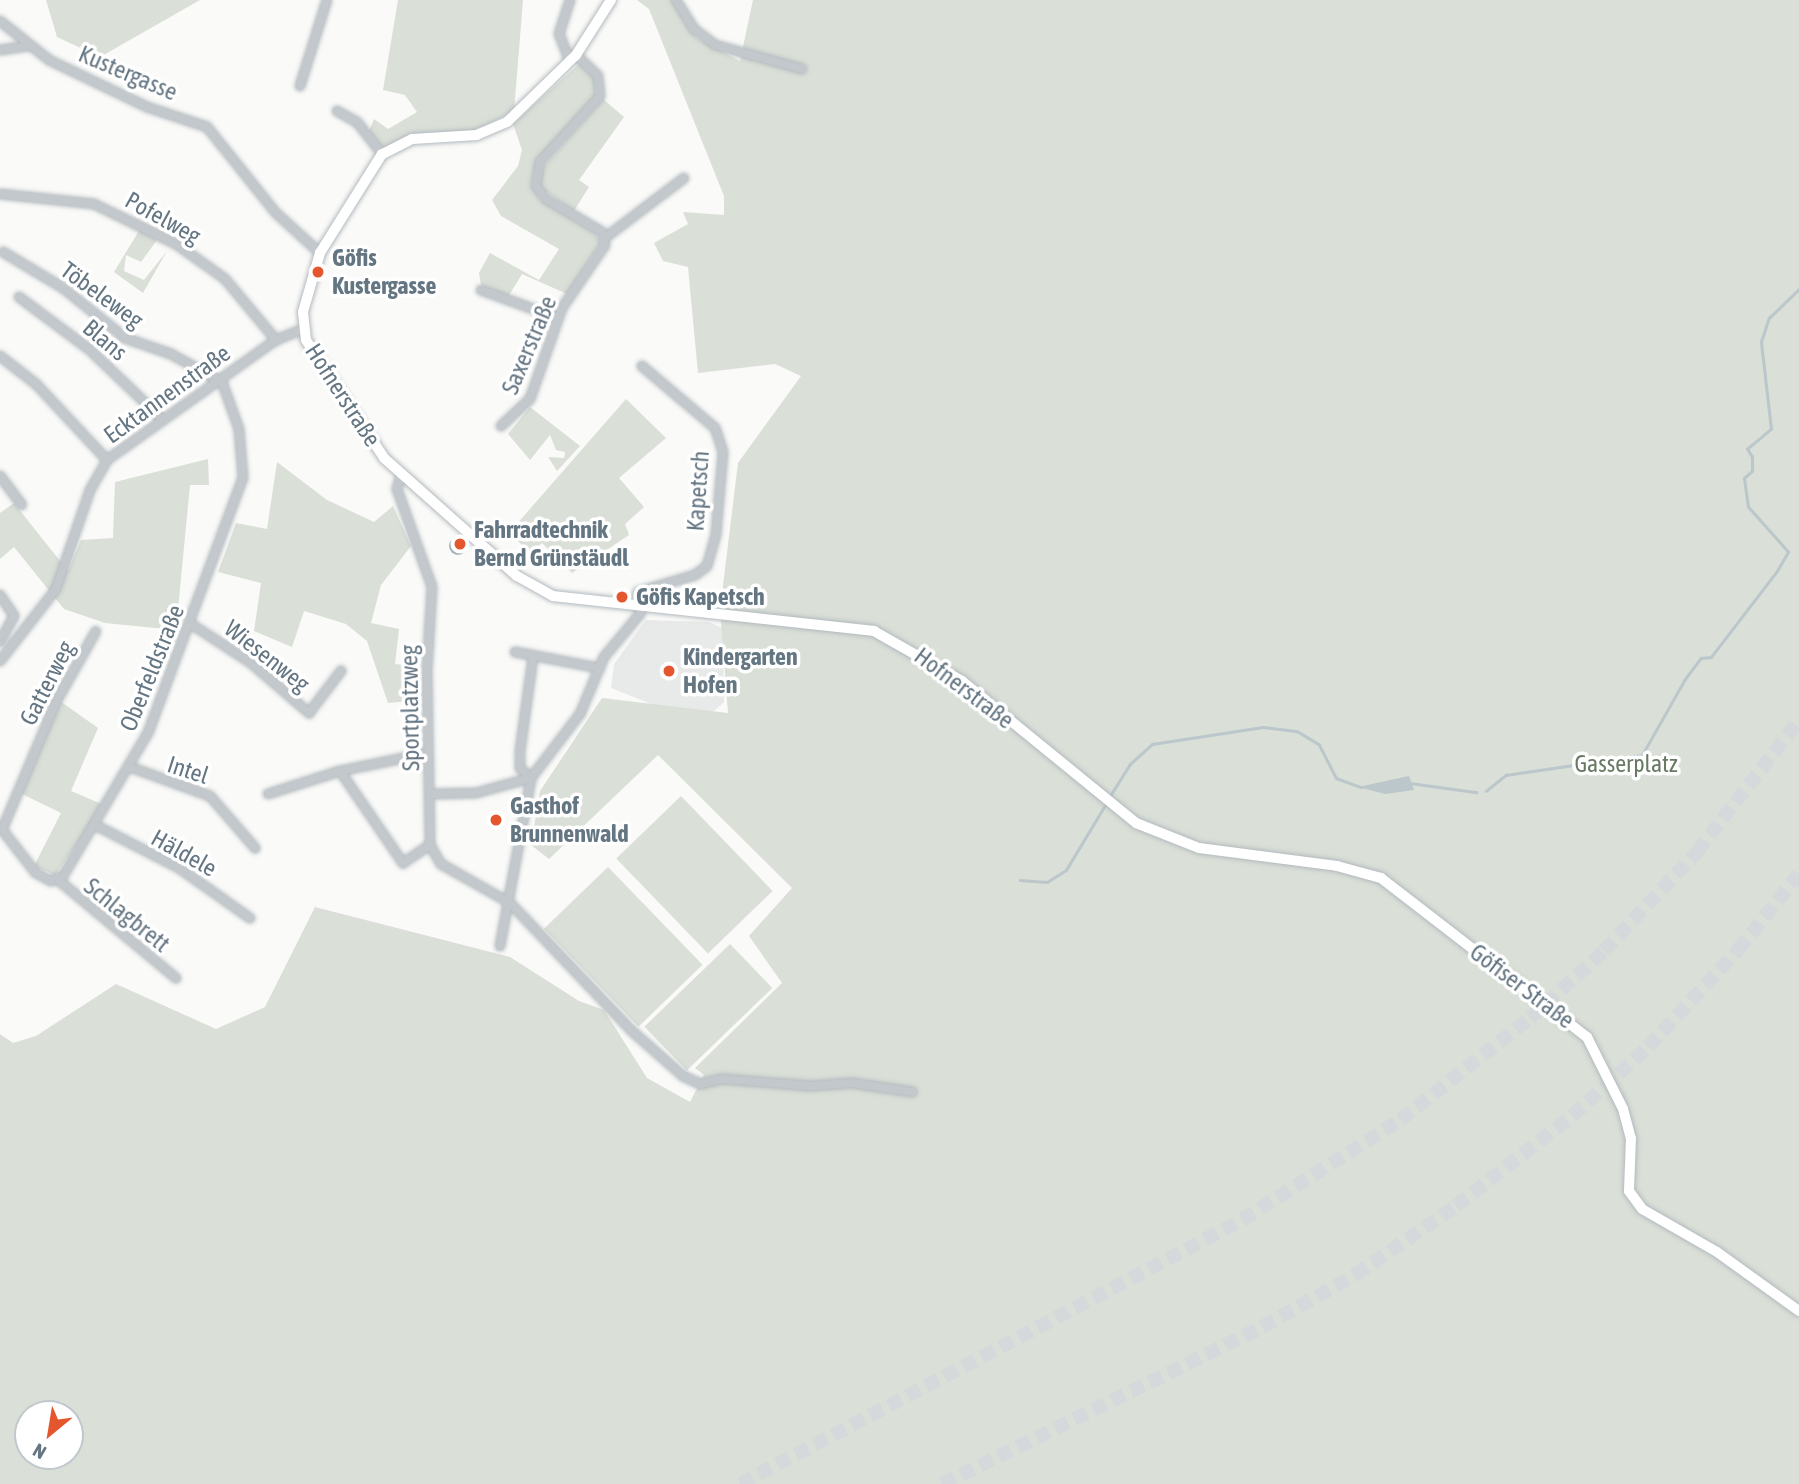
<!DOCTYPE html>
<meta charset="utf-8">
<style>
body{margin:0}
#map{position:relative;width:1799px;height:1484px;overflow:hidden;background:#fafaf8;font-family:"Asap Condensed",sans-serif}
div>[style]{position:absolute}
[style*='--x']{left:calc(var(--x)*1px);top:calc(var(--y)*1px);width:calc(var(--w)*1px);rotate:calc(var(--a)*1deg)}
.built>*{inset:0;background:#e8e9e9}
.green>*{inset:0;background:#dadfd7;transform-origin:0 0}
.water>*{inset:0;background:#bbc7cb}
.stream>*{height:2.5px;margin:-1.25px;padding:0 1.25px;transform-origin:1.25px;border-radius:1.25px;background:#bbc7cb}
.building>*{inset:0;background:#aab3b9}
.round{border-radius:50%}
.highway-tunnel>*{height:14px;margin-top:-7px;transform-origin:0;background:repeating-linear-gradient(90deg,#d5d9db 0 14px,transparent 0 21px)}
.roads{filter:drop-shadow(0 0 2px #b3babf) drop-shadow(0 0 2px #b3babf)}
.street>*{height:8px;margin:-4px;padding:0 4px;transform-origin:4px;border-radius:4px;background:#c3c8cc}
.secondary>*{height:10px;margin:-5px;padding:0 5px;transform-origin:5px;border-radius:5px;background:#fff}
.dots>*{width:19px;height:19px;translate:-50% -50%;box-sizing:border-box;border:4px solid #fff;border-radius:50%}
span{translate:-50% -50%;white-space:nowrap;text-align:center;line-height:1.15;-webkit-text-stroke:7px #fff;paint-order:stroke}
.street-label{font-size:24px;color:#657683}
.poi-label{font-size:24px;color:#657683;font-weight:700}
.left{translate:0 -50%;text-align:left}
.park-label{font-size:24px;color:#687a64}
.north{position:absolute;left:14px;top:1400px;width:70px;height:70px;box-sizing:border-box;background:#fff;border:2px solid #c1c8cd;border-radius:50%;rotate:210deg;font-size:19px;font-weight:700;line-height:28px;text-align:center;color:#657683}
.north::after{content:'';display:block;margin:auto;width:24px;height:32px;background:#e4572e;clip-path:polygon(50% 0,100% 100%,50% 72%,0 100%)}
</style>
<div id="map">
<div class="built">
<div style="clip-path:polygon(646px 620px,708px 622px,723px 628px,724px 702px,714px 711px,676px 714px,611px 688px,614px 664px)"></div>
</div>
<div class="green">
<div style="clip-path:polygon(46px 0,200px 0,100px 57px,57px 37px)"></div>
<div style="clip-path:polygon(398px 0,523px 0,514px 111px,476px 131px,414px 135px,382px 148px,369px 131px,374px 119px,388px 129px,417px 112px,405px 95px,383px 90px)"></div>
<div style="clip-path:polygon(evenodd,637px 0,673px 0,696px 38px,740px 61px,753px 0,1799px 0,1799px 1484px,0 1484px,0 1034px,13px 1043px,36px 1036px,116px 984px,216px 1029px,265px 1007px,315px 907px,510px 957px,579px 1001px,604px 1010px,647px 1078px,690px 1102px,704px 1075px,695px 1068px,782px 983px,749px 936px,792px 888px,658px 755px,549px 859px,531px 845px,540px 791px,602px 698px,728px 713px,720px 610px,738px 463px,801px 376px,775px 364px,698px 373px,688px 267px,663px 261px,654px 243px,688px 224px,683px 212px,724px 215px,724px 196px,649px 9px,637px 0,28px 1414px,70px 1414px,70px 1456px,28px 1456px,28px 1414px)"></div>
<div style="clip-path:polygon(580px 63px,594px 76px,595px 98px,536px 162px,531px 185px,541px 201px,595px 233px,600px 243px,567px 294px,522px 274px,508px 297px,481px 285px,479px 273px,490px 253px,539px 280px,559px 249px,501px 216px,492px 200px,518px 166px,522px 150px,513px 124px)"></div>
<div style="clip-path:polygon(603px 99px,624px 117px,579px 180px,589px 187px,574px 211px,541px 188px,540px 171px)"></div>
<div style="clip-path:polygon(140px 229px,157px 240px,141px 262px,126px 255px,124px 271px,144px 280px,167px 251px,143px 293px,114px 272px)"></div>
<div style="clip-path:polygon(626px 399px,666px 438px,619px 478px,644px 507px,625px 524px,629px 535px,572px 573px,542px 543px,531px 553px,509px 533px)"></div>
<div style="clip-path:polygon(530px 407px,580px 446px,557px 471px,548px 457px,564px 458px,565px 452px,556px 450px,550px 435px,530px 460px,508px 434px)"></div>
<div style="clip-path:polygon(208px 459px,209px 485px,190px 485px,176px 630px,105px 623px,64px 609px,14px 547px,0 559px,0 513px,14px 503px,68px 571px,81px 540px,113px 538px,115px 482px)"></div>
<div style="clip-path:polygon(277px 462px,327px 500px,374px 522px,393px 506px,411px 546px,381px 585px,371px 623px,399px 629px,395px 664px,421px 667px,420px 700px,388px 703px,367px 641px,346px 624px,304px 611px,292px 647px,254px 631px,261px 583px,218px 572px,236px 523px,267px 529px)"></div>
<div style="clip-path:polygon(60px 701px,98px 728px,71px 791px,104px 805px,55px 875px,34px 866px,61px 813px,20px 793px)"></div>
<div style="left:681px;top:796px;width:132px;height:90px;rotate:46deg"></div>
<div style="left:608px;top:867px;width:136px;height:89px;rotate:46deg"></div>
<div style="left:730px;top:944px;width:61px;height:119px;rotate:46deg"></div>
</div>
<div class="water">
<div style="clip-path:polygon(1409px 776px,1414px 790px,1385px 794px,1358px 787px)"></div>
</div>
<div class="stream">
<div style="--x:1410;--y:783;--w:67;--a:7.8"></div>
<div style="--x:1486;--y:791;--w:26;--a:-39"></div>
<div style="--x:1506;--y:775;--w:137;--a:-8.4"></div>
<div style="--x:1642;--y:755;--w:87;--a:-60.5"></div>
<div style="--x:1685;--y:679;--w:26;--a:-53"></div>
<div style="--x:1701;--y:658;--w:10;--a:-6"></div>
<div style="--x:1711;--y:657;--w:108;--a:-52.5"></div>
<div style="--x:1777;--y:571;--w:22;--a:-60"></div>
<div style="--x:1788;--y:552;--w:60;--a:-131.6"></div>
<div style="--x:1748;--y:507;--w:29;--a:-98"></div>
<div style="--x:1744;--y:478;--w:11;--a:-41"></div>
<div style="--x:1752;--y:471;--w:14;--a:-90"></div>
<div style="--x:1752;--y:457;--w:9;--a:-122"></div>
<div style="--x:1747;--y:449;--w:31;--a:-40"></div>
<div style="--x:1771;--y:429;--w:88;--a:-96.6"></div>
<div style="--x:1761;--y:342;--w:25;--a:-72"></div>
<div style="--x:1769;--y:318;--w:42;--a:-44"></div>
<div style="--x:1110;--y:796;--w:38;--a:-58"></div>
<div style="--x:1130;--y:764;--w:30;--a:-42"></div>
<div style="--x:1152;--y:744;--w:112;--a:-8.7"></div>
<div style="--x:1263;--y:727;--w:34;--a:7"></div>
<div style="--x:1297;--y:731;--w:26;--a:31"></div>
<div style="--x:1319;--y:744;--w:38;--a:63"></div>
<div style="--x:1336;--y:778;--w:27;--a:20"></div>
<div style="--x:1020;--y:880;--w:27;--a:4"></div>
<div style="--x:1047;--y:882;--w:22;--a:-32"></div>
<div style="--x:1066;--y:870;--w:79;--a:-58.9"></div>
</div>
<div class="building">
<div class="round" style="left:449px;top:537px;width:18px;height:18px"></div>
</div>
<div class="highway-tunnel">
<div style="--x:740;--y:1484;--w:567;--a:-27.74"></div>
<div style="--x:1242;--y:1220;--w:187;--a:-32.3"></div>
<div style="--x:1400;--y:1120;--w:165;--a:-38.1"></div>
<div style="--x:1530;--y:1018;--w:100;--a:-42.2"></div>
<div style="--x:1604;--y:951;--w:136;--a:-46.8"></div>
<div style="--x:1697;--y:852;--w:167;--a:-52.3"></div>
<div style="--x:942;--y:1484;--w:356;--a:-26.1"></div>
<div style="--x:1262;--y:1327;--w:107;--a:-29.2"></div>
<div style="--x:1355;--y:1275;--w:122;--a:-34.3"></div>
<div style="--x:1456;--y:1206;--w:147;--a:-37.8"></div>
<div style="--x:1572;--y:1116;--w:103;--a:-42.2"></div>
<div style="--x:1648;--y:1047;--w:132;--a:-47.1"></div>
<div style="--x:1738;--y:950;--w:97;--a:-51.2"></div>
</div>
<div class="roads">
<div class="street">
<div style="--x:676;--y:0;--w:34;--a:58"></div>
<div style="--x:694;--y:29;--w:26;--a:37"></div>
<div style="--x:715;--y:45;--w:90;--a:15.4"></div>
<div style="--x:0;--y:21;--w:63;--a:38.5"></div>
<div style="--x:49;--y:60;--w:109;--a:25.6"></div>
<div style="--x:147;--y:107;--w:63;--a:18.4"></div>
<div style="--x:207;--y:127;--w:110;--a:51.3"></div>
<div style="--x:276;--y:213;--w:59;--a:42.3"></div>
<div style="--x:0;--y:50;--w:28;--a:-8"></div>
<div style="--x:570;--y:62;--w:30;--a:-111"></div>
<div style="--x:559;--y:34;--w:36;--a:-72"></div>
<div style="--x:300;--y:86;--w:90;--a:-72.6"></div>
<div style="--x:337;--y:111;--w:23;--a:29"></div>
<div style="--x:357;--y:122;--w:41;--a:52"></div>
<div style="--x:0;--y:194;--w:95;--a:6.1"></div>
<div style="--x:94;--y:204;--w:91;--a:26"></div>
<div style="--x:176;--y:244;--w:60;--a:35.5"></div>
<div style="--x:225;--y:279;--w:80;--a:50.1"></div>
<div style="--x:605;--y:238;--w:99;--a:-37.2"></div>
<div style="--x:3;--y:252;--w:70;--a:31"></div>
<div style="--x:63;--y:288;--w:80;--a:38.9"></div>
<div style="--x:125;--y:338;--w:49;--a:19.2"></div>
<div style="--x:171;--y:354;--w:54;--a:29"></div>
<div style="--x:481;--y:290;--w:82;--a:20"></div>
<div style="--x:19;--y:297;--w:89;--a:36.7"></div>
<div style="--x:90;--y:350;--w:100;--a:43.8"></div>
<div style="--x:0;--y:356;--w:46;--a:37.9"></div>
<div style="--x:36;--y:384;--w:104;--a:46.9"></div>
<div style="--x:501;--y:426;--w:40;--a:-43"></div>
<div style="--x:530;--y:399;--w:96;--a:-70.6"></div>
<div style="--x:562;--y:308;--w:76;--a:-55.7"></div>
<div style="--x:605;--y:245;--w:13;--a:-103"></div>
<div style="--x:602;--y:232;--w:65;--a:-149.5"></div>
<div style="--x:546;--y:199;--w:16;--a:-128"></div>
<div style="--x:536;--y:186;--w:24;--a:-81"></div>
<div style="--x:540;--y:162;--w:89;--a:-47.7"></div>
<div style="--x:600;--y:96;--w:20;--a:-96"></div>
<div style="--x:598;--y:76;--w:30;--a:-136"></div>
<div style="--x:401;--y:475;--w:15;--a:106"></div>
<div style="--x:397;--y:489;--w:104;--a:70.3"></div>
<div style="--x:432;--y:587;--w:83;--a:93.4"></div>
<div style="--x:427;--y:670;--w:175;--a:89"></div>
<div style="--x:430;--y:845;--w:22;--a:60"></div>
<div style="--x:441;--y:864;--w:79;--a:29.5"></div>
<div style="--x:510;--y:903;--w:178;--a:46.4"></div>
<div style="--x:633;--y:1032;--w:67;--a:41.3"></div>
<div style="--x:683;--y:1076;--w:19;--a:25"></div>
<div style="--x:700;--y:1084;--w:23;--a:-13"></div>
<div style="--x:722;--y:1079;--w:89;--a:4.5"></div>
<div style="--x:811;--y:1086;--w:41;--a:-4.2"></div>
<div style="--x:852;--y:1083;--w:61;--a:8.5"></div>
<div style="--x:0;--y:476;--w:36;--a:53"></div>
<div style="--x:0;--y:595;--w:25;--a:56"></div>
<div style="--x:14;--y:616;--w:29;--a:119"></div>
<div style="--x:635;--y:604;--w:12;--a:-76"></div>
<div style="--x:638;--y:592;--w:59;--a:-16.6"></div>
<div style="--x:695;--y:575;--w:15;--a:-37"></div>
<div style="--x:707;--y:566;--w:33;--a:-74"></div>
<div style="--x:716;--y:534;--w:82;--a:-85.1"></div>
<div style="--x:723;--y:452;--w:25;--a:-108"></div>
<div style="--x:715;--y:428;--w:96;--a:-139.7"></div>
<div style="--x:191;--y:624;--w:72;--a:33"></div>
<div style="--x:251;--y:663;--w:77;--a:40.8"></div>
<div style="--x:309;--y:713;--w:53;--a:-52.7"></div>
<div style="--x:515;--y:652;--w:86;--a:10.8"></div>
<div style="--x:0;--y:661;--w:91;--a:-52.1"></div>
<div style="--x:56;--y:589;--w:105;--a:-71"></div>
<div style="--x:90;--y:490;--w:34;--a:-60"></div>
<div style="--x:107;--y:460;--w:207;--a:-35.4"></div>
<div style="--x:276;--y:340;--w:29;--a:-22"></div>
<div style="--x:428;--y:753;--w:90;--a:168.4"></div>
<div style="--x:340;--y:771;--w:112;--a:55.6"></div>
<div style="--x:403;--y:863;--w:32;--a:-34"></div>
<div style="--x:130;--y:767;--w:85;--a:19.9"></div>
<div style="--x:210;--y:796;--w:69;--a:49.1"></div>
<div style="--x:268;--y:794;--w:76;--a:-17.7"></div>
<div style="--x:431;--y:794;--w:45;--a:-1.3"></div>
<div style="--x:476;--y:793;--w:57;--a:-15.3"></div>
<div style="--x:531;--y:778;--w:81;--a:-52.6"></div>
<div style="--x:580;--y:714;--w:62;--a:-67.2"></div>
<div style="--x:604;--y:657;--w:56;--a:-50.1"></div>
<div style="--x:640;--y:614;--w:10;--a:-79"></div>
<div style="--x:97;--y:826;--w:92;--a:27.1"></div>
<div style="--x:179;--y:868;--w:87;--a:35.2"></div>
<div style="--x:0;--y:827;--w:58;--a:52"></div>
<div style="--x:36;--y:873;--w:17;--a:28"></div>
<div style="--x:51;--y:881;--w:13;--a:-23"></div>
<div style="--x:63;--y:876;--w:166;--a:-59.3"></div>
<div style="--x:148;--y:733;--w:272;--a:-69.6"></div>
<div style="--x:243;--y:478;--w:49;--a:-94.7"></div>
<div style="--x:239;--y:429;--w:53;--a:-109.8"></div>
<div style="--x:2;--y:830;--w:139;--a:-67.1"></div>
<div style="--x:56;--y:702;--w:81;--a:-60.6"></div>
<div style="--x:57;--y:879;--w:155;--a:39.8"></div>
<div style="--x:500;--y:946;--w:171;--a:-79.5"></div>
<div style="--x:531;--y:778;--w:15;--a:-138"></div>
<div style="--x:520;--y:768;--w:17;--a:-90"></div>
<div style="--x:520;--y:751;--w:95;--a:-82.1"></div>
</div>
<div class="secondary">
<div style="--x:611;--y:0;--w:65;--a:122.5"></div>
<div style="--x:576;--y:55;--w:96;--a:135.8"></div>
<div style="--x:507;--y:122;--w:33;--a:157"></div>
<div style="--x:477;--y:135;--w:65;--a:176.5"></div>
<div style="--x:412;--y:139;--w:34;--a:153"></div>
<div style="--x:382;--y:154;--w:117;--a:122.1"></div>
<div style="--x:320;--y:253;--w:61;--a:106.1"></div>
<div style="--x:303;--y:312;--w:28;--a:84"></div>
<div style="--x:306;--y:340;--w:141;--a:56.5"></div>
<div style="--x:384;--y:458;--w:178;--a:41.6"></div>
<div style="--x:517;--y:576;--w:41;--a:29.1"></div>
<div style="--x:553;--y:596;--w:323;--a:6.2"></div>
<div style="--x:874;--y:631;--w:101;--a:29.6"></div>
<div style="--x:962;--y:681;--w:225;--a:39.2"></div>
<div style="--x:1136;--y:823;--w:68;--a:21.6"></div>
<div style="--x:1199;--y:848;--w:139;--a:7.4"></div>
<div style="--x:1337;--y:866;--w:46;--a:15.3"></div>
<div style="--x:1381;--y:878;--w:260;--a:37.7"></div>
<div style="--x:1587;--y:1037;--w:80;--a:63.4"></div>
<div style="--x:1623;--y:1109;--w:30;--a:75"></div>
<div style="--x:1631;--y:1138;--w:53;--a:92.2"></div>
<div style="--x:1629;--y:1191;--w:22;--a:54"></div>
<div style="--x:1642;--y:1209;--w:86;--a:29.8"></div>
<div style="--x:1717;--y:1252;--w:101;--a:35.7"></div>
</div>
</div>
<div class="dots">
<div style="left:318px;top:272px;background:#e4572e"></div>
<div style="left:460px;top:544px;background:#e4572e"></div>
<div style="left:622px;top:597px;background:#e4572e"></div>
<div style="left:669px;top:671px;background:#e4572e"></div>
<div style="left:496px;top:820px;background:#e4572e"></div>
</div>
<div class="street-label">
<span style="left:128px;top:73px;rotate:23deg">Kustergasse</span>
<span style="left:163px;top:218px;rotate:29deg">Pofelweg</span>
<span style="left:102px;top:295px;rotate:36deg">Töbeleweg</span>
<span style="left:105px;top:340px;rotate:40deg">Blans</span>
<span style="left:529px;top:345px;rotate:-67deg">Saxerstraße</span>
<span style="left:167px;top:394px;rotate:-36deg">Ecktannenstraße</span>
<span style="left:343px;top:395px;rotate:57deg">Hofnerstraße</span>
<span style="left:698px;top:491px;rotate:-86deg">Kapetsch</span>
<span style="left:267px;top:656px;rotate:38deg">Wiesenweg</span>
<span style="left:152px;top:668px;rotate:-68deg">Oberfeldstraße</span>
<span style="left:47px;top:683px;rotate:-63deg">Gatterweg</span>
<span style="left:964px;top:688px;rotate:37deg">Hofnerstraße</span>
<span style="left:410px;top:708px;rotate:-91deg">Sportplatzweg</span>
<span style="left:188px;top:770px;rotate:18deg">Intel</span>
<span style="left:184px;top:853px;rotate:29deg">Häldele</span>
<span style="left:127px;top:915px;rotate:39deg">Schlagbrett</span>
<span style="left:1522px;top:986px;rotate:37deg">Göfiser Straße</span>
</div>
<div class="poi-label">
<span class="left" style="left:332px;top:272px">Göfis<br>Kustergasse</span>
<span class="left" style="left:474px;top:544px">Fahrradtechnik<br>Bernd Grünstäudl</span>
<span class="left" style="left:636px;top:597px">Göfis Kapetsch</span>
<span class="left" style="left:683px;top:671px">Kindergarten<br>Hofen</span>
<span class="left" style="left:510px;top:820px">Gasthof<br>Brunnenwald</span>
</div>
<div class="park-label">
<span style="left:1626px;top:764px">Gasserplatz</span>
</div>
<div class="north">N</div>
</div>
